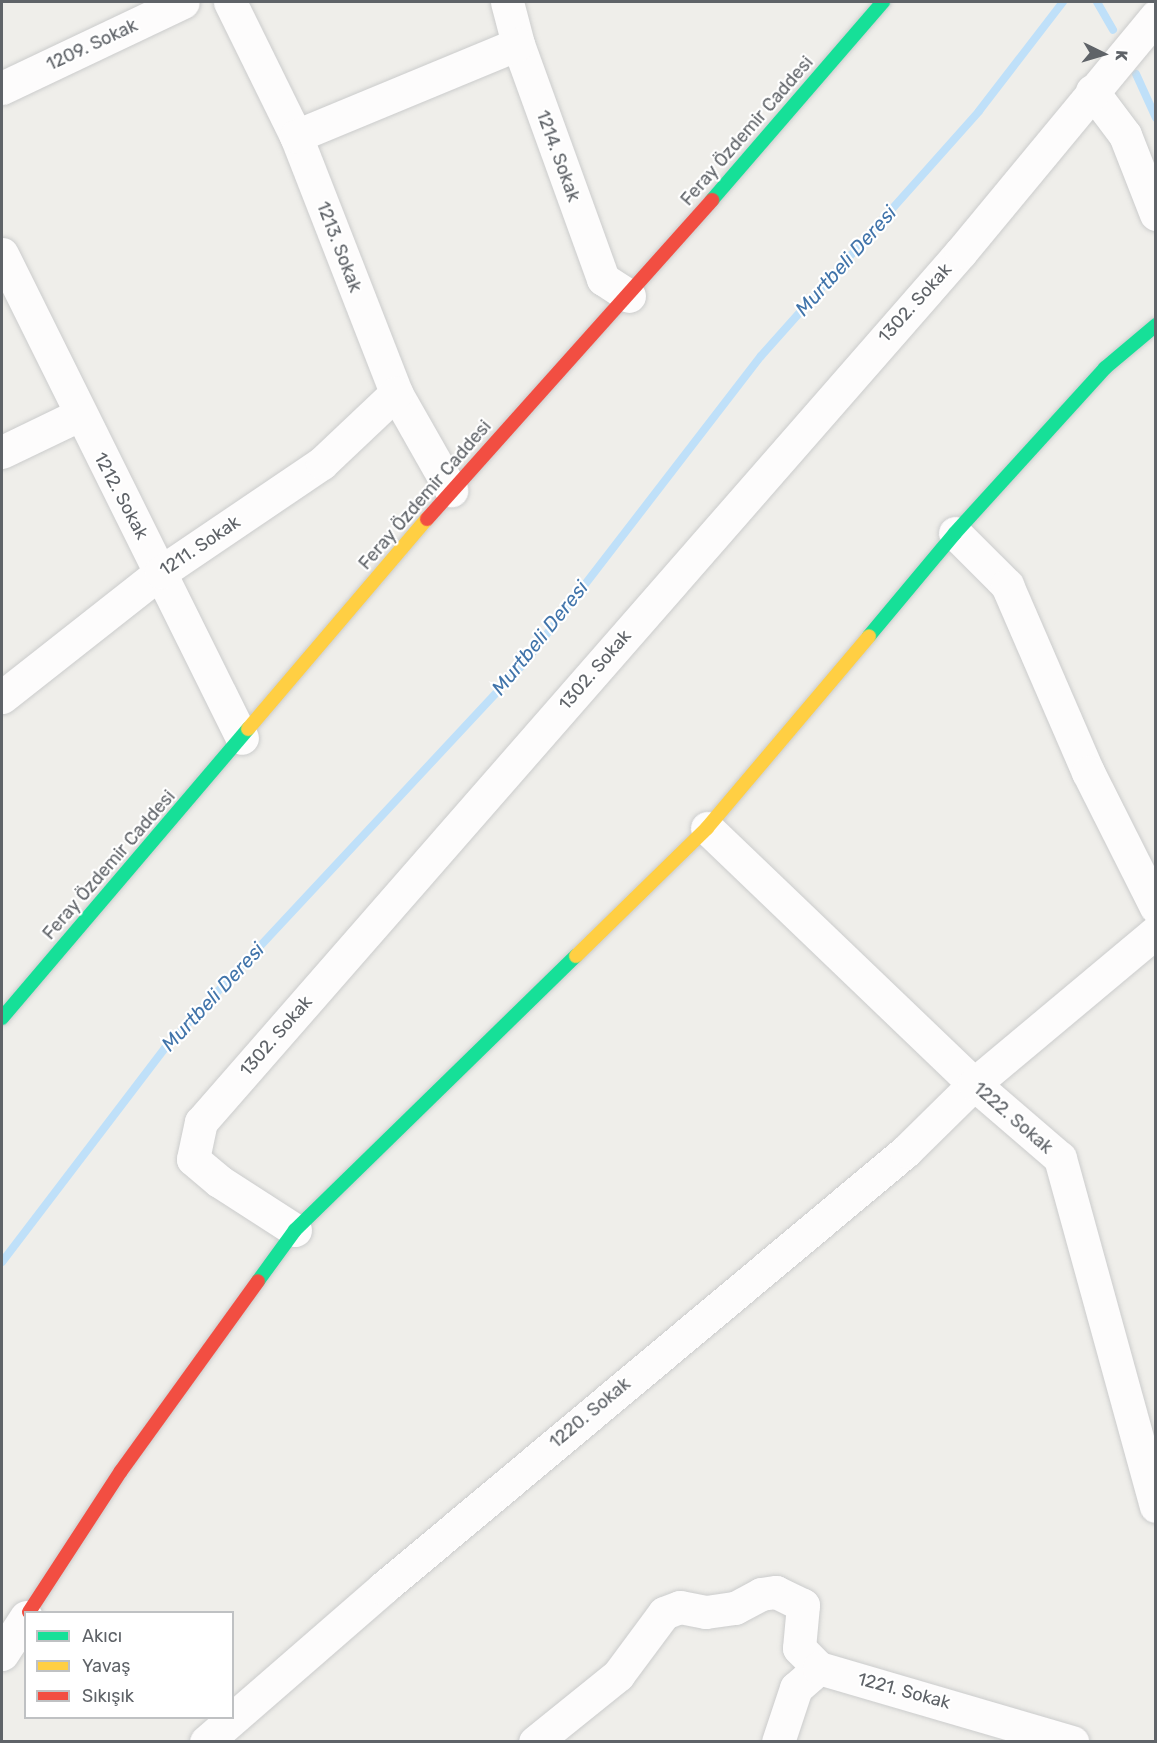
<!DOCTYPE html>
<meta charset="utf-8">
<style>
body{margin:0}
#map{position:relative;width:1157px;height:1743px;overflow:hidden;background:#efeeea;font-family:Rubik,sans-serif}
div>[style]{position:absolute}
[style*='--x']{left:calc(var(--x)*1px);top:calc(var(--y)*1px);width:calc(var(--w)*1px);rotate:calc(var(--a)*1deg)}
.stream>*{height:8px;margin:-4px;padding:0 4px;transform-origin:4px;border-radius:4px;background:#bfe0f9}
.roads{filter:drop-shadow(0 0 2px #cbcccc) drop-shadow(0 0 2px #cbcccc)}
.street>*{height:33px;margin:-16.5px;padding:0 16.5px;transform-origin:16.5px;border-radius:16.5px;background:#fdfcfc}
.fast>*{height:14px;margin:-7px;padding:0 7px;transform-origin:7px;border-radius:7px;background:#16e098}
.slow>*{height:14px;margin:-7px;padding:0 7px;transform-origin:7px;border-radius:7px;background:#ffcf43}
.jam>*{height:14px;margin:-7px;padding:0 7px;transform-origin:7px;border-radius:7px;background:#f24e42}
span{translate:-50% -50%;white-space:nowrap;text-align:center;line-height:1.15;-webkit-text-stroke:4.5px #fff;paint-order:stroke}
.street-label{font-size:18px;color:#5f6368}
.water-label{font-size:20px;color:#4174aa;font-style:italic}
.frame{position:absolute;inset:0;border:3px solid #5f6368;pointer-events:none}
.legend{position:absolute;left:24px;top:1611px;width:210px;height:108px;box-sizing:border-box;background:#fff;border:2px solid #bfc1c3;margin:0;padding:8px 10px;list-style:none;font-size:18px;color:#5f6368}
.legend li{display:flex;align-items:center;gap:12px;height:30px}
.legend b{width:30px;border:2px solid #bfc1c3}
.north{position:absolute;left:1073px;top:24px;width:60px;height:60px;-webkit-text-stroke:4px #fff;paint-order:stroke;rotate:95deg;font-size:16px;font-weight:700;line-height:24px;text-align:center;color:#5f6368}
.north::after{content:'';display:block;margin:auto;width:21px;height:27px;background:#5f6368;clip-path:polygon(50% 0,100% 100%,50% 72%,0 100%)}
</style>
<div id="map">
<div class="stream">
<div style="--x:1097;--y:2;--w:32;--a:60"></div>
<div style="--x:1136;--y:74;--w:48;--a:65.6"></div>
<div style="--x:2;--y:1262;--w:269;--a:-52.7"></div>
<div style="--x:165;--y:1048;--w:529;--a:-46.99"></div>
<div style="--x:526;--y:661;--w:385;--a:-52.4"></div>
<div style="--x:761;--y:356;--w:328;--a:-48.3"></div>
<div style="--x:979;--y:111;--w:138;--a:-52.4"></div>
</div>
<div class="roads">
<div class="street">
<div style="--x:230;--y:2;--w:149;--a:63.8"></div>
<div style="--x:296;--y:136;--w:276;--a:68.7"></div>
<div style="--x:396;--y:393;--w:112;--a:60.4"></div>
<div style="--x:507;--y:2;--w:43;--a:75.3"></div>
<div style="--x:518;--y:44;--w:250;--a:70.1"></div>
<div style="--x:603;--y:279;--w:31;--a:33"></div>
<div style="--x:2;--y:88;--w:200;--a:-25.4"></div>
<div style="--x:1092;--y:91;--w:55;--a:53.1"></div>
<div style="--x:1125;--y:135;--w:85;--a:68.6"></div>
<div style="--x:296;--y:136;--w:240;--a:-22.5"></div>
<div style="--x:2;--y:254;--w:540;--a:63.62"></div>
<div style="--x:2;--y:452;--w:85;--a:-25.7"></div>
<div style="--x:955;--y:533;--w:74;--a:45"></div>
<div style="--x:1007;--y:585;--w:204;--a:66.6"></div>
<div style="--x:1088;--y:772;--w:151;--a:63.3"></div>
<div style="--x:2;--y:697;--w:202;--a:-38.2"></div>
<div style="--x:161;--y:572;--w:194;--a:-34.1"></div>
<div style="--x:322;--y:463;--w:102;--a:-43.4"></div>
<div style="--x:707;--y:828;--w:370;--a:43.8"></div>
<div style="--x:974;--y:1084;--w:113;--a:40.7"></div>
<div style="--x:1060;--y:1158;--w:361;--a:74.6"></div>
<div style="--x:295;--y:1230;--w:90;--a:-147.2"></div>
<div style="--x:219;--y:1181;--w:34;--a:-140"></div>
<div style="--x:193;--y:1159;--w:38;--a:-78"></div>
<div style="--x:201;--y:1122;--w:1155;--a:-48.86"></div>
<div style="--x:961;--y:252;--w:306;--a:-50.4"></div>
<div style="--x:2;--y:1654;--w:44;--a:-57"></div>
<div style="--x:206;--y:1742;--w:235;--a:-41"></div>
<div style="--x:383;--y:1588;--w:682;--a:-39.88"></div>
<div style="--x:906;--y:1151;--w:95;--a:-44.6"></div>
<div style="--x:974;--y:1084;--w:237;--a:-39.9"></div>
<div style="--x:535;--y:1742;--w:107;--a:-38.9"></div>
<div style="--x:618;--y:1675;--w:77;--a:-53.4"></div>
<div style="--x:664;--y:1613;--w:17;--a:-21"></div>
<div style="--x:680;--y:1607;--w:26;--a:11"></div>
<div style="--x:706;--y:1612;--w:29;--a:-8"></div>
<div style="--x:735;--y:1608;--w:30;--a:-28"></div>
<div style="--x:761;--y:1594;--w:15;--a:-8"></div>
<div style="--x:776;--y:1592;--w:30;--a:26"></div>
<div style="--x:803;--y:1605;--w:43;--a:95.3"></div>
<div style="--x:799;--y:1648;--w:28;--a:45"></div>
<div style="--x:778;--y:1742;--w:57;--a:-71.6"></div>
<div style="--x:796;--y:1688;--w:30;--a:-41"></div>
<div style="--x:819;--y:1668;--w:264;--a:16.3"></div>
</div>
<div class="fast">
<div style="--x:712;--y:200;--w:262;--a:-49.2"></div>
<div style="--x:869;--y:636;--w:134;--a:-50.1"></div>
<div style="--x:955;--y:533;--w:223;--a:-47.7"></div>
<div style="--x:1105;--y:368;--w:67;--a:-40.1"></div>
<div style="--x:2;--y:1018;--w:380;--a:-49.6"></div>
<div style="--x:258;--y:1281;--w:63;--a:-54"></div>
<div style="--x:295;--y:1230;--w:392;--a:-44.3"></div>
</div>
<div class="slow">
<div style="--x:248;--y:729;--w:276;--a:-49.6"></div>
<div style="--x:576;--y:956;--w:183;--a:-44.3"></div>
<div style="--x:707;--y:828;--w:251;--a:-49.8"></div>
</div>
<div class="jam">
<div style="--x:427;--y:519;--w:428;--a:-48.2"></div>
<div style="--x:29;--y:1612;--w:168;--a:-56.9"></div>
<div style="--x:121;--y:1471;--w:234;--a:-54.2"></div>
</div>
</div>
<div class="street-label">
<span style="left:92px;top:45px;rotate:-25deg">1209. Sokak</span>
<span style="left:747px;top:131px;rotate:-49deg">Feray Özdemir Caddesi</span>
<span style="left:558px;top:156px;rotate:70deg">1214. Sokak</span>
<span style="left:339px;top:247px;rotate:69deg">1213. Sokak</span>
<span style="left:915px;top:303px;rotate:-48deg">1302. Sokak</span>
<span style="left:425px;top:495px;rotate:-49deg">Feray Özdemir Caddesi</span>
<span style="left:121px;top:496px;rotate:62deg">1212. Sokak</span>
<span style="left:200px;top:546px;rotate:-34deg">1211. Sokak</span>
<span style="left:595px;top:670px;rotate:-49deg">1302. Sokak</span>
<span style="left:109px;top:865px;rotate:-49deg">Feray Özdemir Caddesi</span>
<span style="left:276px;top:1036px;rotate:-49deg">1302. Sokak</span>
<span style="left:1013px;top:1118px;rotate:41deg">1222. Sokak</span>
<span style="left:590px;top:1413px;rotate:-40deg">1220. Sokak</span>
<span style="left:904px;top:1691px;rotate:15deg">1221. Sokak</span>
</div>
<div class="water-label">
<span style="left:846px;top:261px;rotate:-48deg">Murtbeli Deresi</span>
<span style="left:540px;top:638px;rotate:-51deg">Murtbeli Deresi</span>
<span style="left:213px;top:997px;rotate:-47deg">Murtbeli Deresi</span>
</div>
<div class="frame"></div>
<ul class="legend">
<li><b style="height:8px;background:#16e098"></b>Akıcı</li>
<li><b style="height:8px;background:#ffcf43"></b>Yavaş</li>
<li><b style="height:8px;background:#f24e42"></b>Sıkışık</li>
</ul>
<div class="north">K</div>
</div>
